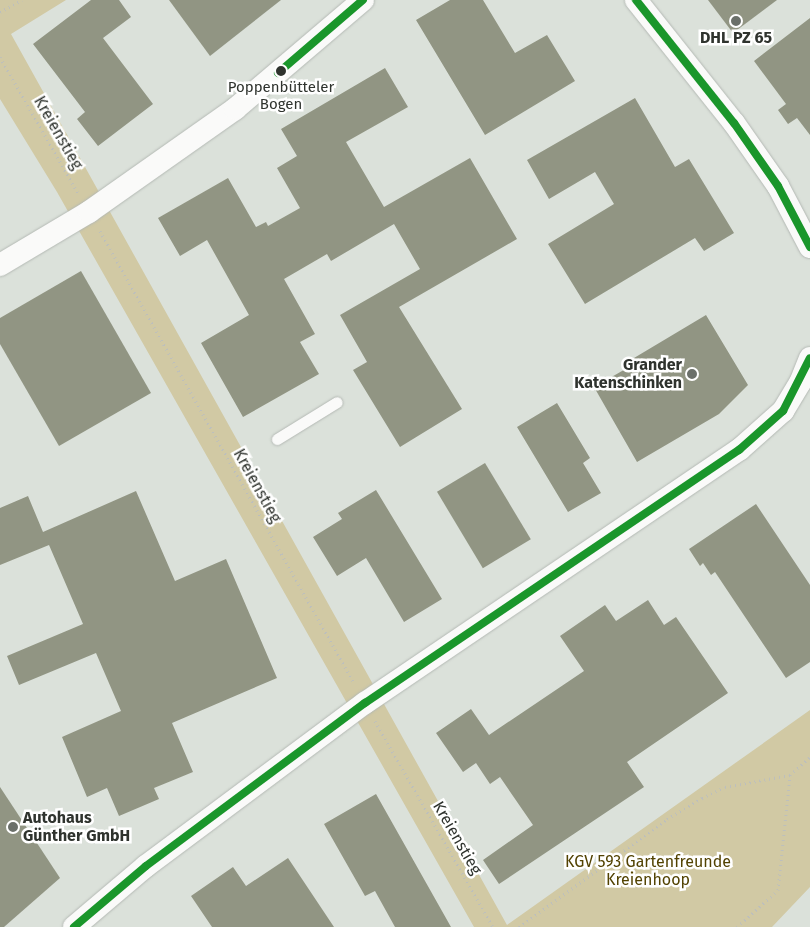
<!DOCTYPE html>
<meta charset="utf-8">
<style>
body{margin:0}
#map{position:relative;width:810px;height:927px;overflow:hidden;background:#dbe1da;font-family:"Fira Sans",sans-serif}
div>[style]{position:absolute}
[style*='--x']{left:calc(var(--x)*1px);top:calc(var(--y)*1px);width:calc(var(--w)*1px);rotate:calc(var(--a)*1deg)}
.green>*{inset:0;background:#d1c9a4}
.building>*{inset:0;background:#919583;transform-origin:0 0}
.path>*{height:3px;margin-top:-1.5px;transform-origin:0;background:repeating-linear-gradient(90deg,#bdbfbc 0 1px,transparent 0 5px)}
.roads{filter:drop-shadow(0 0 1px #b4b9b4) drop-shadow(0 0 1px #b4b9b4)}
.service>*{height:11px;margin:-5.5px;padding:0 5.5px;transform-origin:5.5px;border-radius:5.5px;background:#fafaf9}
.minor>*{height:22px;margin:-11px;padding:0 11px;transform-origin:11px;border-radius:11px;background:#fafaf9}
.bus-1>*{height:8px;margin:-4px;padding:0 4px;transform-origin:4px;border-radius:4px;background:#1a962b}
.dots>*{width:14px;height:14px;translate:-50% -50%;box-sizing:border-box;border:2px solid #fff;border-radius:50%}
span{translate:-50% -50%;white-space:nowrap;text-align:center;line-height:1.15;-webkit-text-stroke:5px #fff;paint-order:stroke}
.bus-label{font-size:15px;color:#2f332e}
.poi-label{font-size:16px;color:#2f332e;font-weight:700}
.right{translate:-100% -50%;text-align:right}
.left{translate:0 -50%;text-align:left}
.street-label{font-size:16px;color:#2f332e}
.park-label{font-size:16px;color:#524202}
</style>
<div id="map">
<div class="green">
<div style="clip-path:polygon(0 0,66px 0,11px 34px,507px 925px,810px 710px,810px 887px,772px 927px,474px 927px,57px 192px,0 99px)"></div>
</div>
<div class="building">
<div style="clip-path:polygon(91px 0,119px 0,131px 17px,103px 38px,153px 104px,98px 146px,77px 119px,85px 112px,33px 44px)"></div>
<div style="clip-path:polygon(169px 0,281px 0,210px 56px)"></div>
<div style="clip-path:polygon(450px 0,483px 0,515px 53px,547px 35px,575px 81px,485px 135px,416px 20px)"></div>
<div style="clip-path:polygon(708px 0,777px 0,733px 33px)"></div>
<div style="clip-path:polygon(810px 18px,810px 135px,797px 118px,788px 124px,778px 110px,786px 104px,754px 61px)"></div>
<div style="clip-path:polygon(385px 68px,408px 107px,346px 142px,384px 207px,470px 158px,517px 239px,399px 307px,462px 409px,400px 447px,353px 370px,367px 362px,340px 315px,420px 269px,394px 224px,331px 261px,327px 254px,284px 279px,315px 334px,300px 342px,319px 374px,243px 417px,201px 343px,249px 315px,207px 240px,180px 256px,158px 218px,228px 178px,256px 227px,266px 222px,268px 226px,300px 208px,277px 168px,297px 156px,281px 129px)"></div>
<div style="clip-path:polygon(635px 98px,675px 167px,689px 159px,734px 233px,704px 251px,695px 238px,585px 304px,548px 244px,614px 204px,595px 172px,549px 199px,527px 160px)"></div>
<div style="clip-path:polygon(81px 271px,151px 393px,59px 446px,0 344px,0 318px)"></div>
<div style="clip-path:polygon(706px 315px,748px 385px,719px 414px,637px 462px,594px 387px,636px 363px,634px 358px)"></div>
<div style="clip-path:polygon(557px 403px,590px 458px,583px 463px,601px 493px,568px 512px,517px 427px)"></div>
<div style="left:485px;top:463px;width:89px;height:56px;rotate:59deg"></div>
<div style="clip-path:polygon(376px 490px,442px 599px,404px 622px,366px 558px,337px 576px,313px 537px,342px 519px,338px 513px)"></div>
<div style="clip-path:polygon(136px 491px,175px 581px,226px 559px,277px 678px,172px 723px,193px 772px,154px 788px,159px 799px,119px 816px,107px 788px,87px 797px,62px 737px,121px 711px,96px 653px,19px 685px,7px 656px,83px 624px,49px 545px,0 565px,0 508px,28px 496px,43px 532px)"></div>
<div style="clip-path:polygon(756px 504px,810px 585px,810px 662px,786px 678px,715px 572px,711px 575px,703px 563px,700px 566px,689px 549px)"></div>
<div style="clip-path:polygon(648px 600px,664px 625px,676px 617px,728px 693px,627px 762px,644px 787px,499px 884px,483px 860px,533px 825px,500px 777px,490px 784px,476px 763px,463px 772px,436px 733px,471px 709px,489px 735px,584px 671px,560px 636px,605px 605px,616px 621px)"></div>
<div style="clip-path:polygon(0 787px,60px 878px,4px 927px,0 927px)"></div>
<div style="clip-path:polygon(376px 794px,451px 927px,395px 927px,375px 891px,365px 896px,324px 824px)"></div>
<div style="clip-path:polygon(288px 858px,334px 927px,212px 927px,191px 896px,233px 867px,246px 886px)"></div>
</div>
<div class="path">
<div style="--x:0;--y:12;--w:25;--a:-29"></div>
<div style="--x:0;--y:57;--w:157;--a:60.2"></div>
<div style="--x:100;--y:231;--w:518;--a:60.67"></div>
<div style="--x:375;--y:721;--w:237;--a:60.2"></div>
<div style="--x:519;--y:927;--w:183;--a:-36.1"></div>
<div style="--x:667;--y:819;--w:41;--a:-31"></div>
<div style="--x:702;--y:798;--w:25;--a:-26"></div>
<div style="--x:725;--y:787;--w:66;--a:-10.5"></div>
<div style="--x:790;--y:775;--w:27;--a:-42"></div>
<div style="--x:737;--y:927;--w:55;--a:-42.1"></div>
<div style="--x:778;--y:890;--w:116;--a:-84"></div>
</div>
<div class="roads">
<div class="service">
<div style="--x:277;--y:439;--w:70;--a:-31.7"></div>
</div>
<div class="minor">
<div style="--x:636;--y:0;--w:157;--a:51.5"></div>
<div style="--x:734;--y:123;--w:77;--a:55.1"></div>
<div style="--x:778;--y:186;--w:69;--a:62.3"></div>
<div style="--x:0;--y:265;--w:104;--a:-30.8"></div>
<div style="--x:89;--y:212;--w:179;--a:-35.2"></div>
<div style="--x:235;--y:109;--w:168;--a:-40.4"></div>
<div style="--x:74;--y:927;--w:94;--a:-40.3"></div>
<div style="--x:146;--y:866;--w:273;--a:-36.7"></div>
<div style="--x:365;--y:703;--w:452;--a:-34.1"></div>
<div style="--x:739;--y:450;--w:59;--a:-41.6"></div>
<div style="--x:783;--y:411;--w:33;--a:-59"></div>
<div style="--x:800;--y:383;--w:27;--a:-68"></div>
</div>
</div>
<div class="bus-1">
<div style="--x:636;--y:0;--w:157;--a:51.5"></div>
<div style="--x:734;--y:123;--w:77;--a:55.1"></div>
<div style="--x:778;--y:186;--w:69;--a:62.3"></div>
<div style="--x:278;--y:73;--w:112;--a:-40.7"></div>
<div style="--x:74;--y:927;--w:94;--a:-40.3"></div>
<div style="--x:146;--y:866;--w:273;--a:-36.7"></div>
<div style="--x:365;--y:703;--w:452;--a:-34.1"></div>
<div style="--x:739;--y:450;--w:59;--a:-41.6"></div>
<div style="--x:783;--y:411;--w:59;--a:-63"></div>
</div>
<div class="dots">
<div style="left:736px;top:21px;background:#6b706a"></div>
<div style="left:281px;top:71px;background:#2f332e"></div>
<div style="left:692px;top:374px;background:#6b706a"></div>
<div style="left:13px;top:827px;background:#6b706a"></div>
</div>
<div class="bus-label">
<span style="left:281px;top:96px">Poppenbütteler<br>Bogen</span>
</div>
<div class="poi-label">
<span style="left:736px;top:38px">DHL PZ 65</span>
<span class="right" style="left:682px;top:374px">Grander<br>Katenschinken</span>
<span class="left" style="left:23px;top:827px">Autohaus<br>Günther GmbH</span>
</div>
<div class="street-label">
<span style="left:58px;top:133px;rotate:60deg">Kreienstieg</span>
<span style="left:257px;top:486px;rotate:61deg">Kreienstieg</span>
<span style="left:457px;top:838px;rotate:60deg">Kreienstieg</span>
</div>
<div class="park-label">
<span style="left:648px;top:871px">KGV 593 Gartenfreunde<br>Kreienhoop</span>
</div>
</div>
